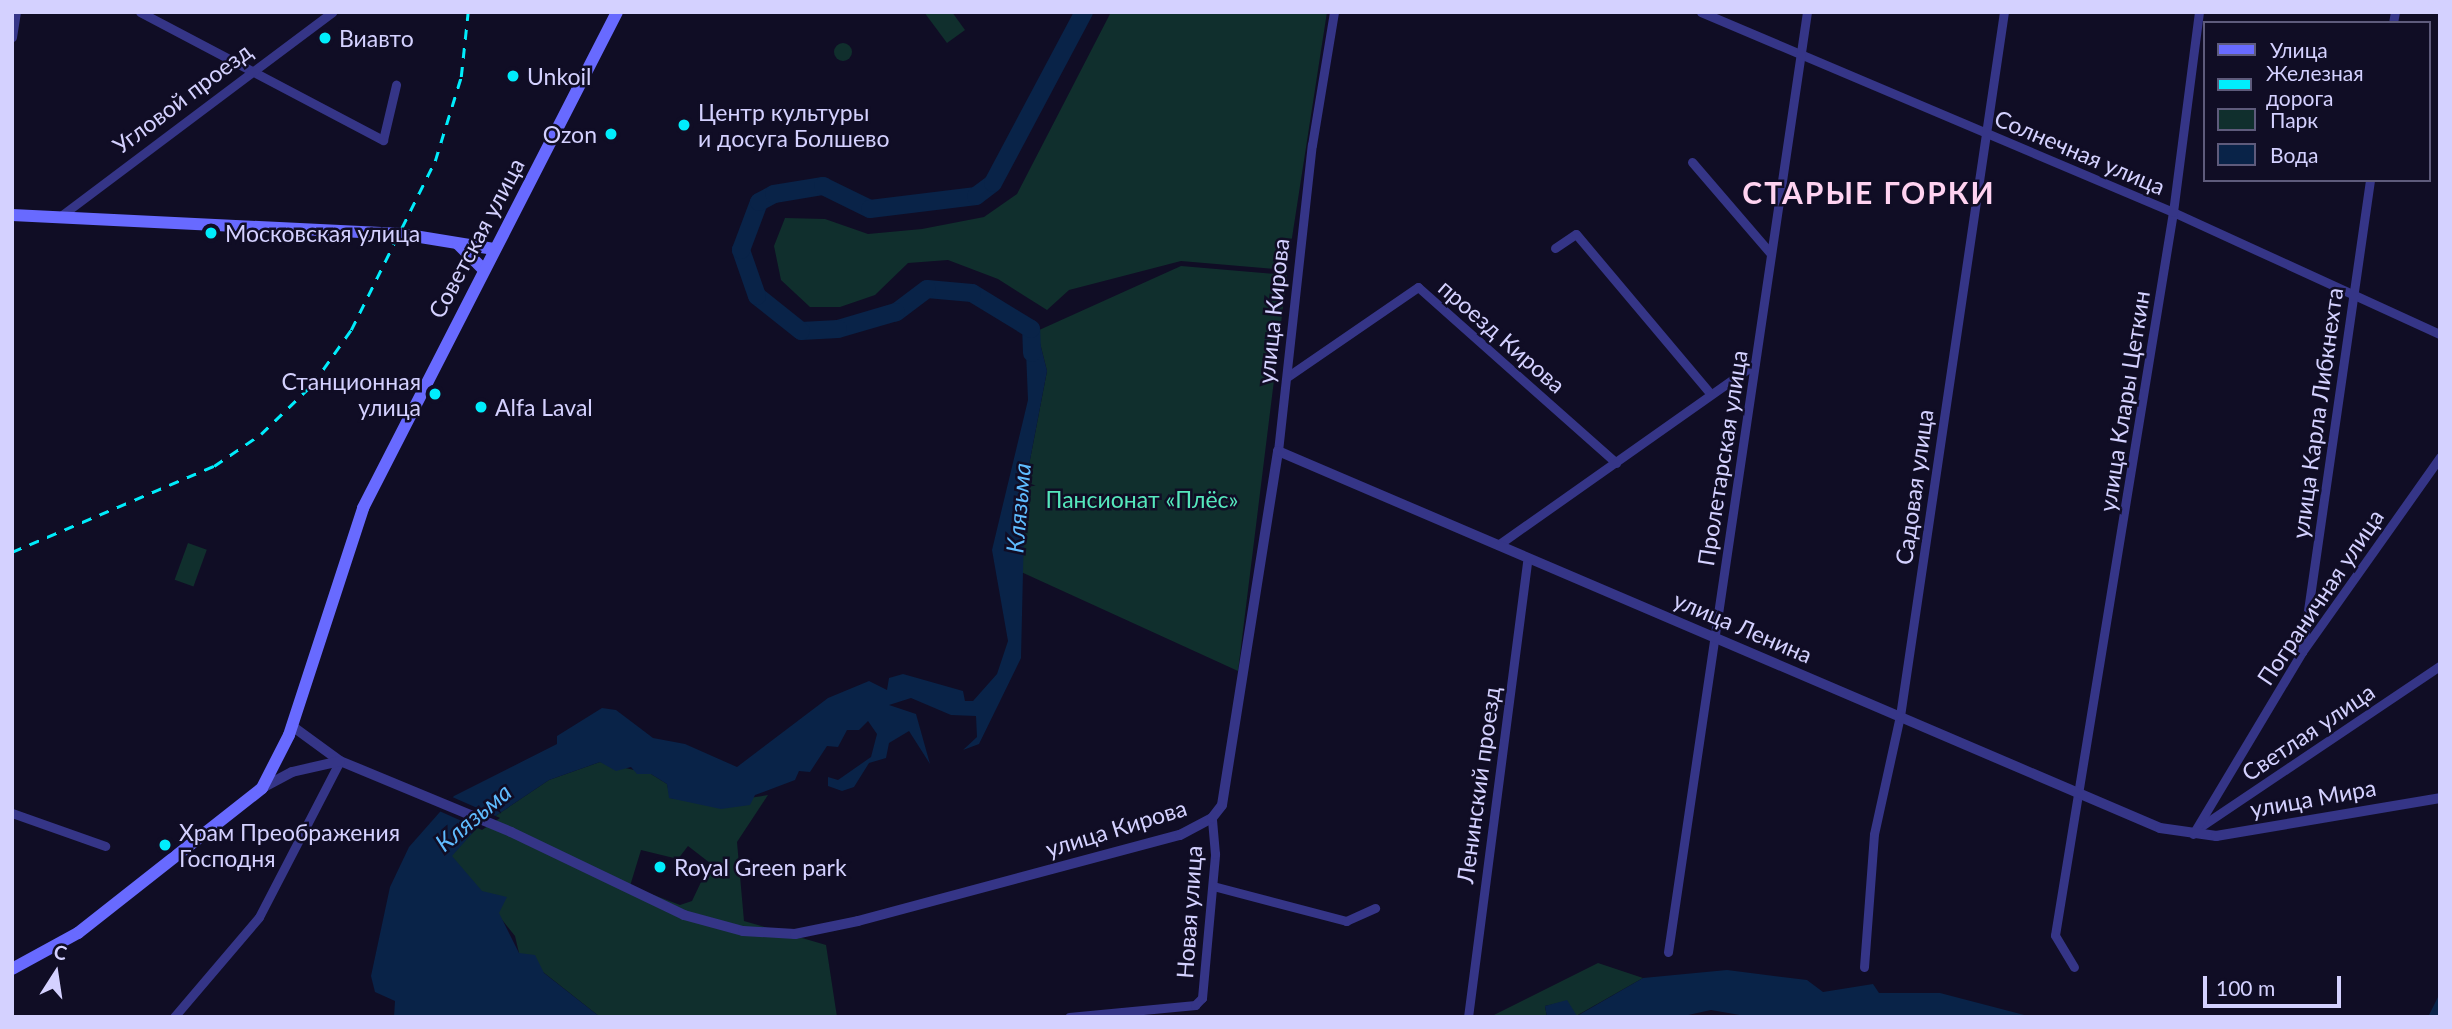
<!DOCTYPE html>
<meta charset="utf-8">
<style>
body{margin:0}
#map{position:relative;width:2452px;height:1029px;overflow:hidden;background:#100d25;font-family:Lato,sans-serif}
div>[style]{position:absolute}
[style*='--x']{left:calc(var(--x)*1px);top:calc(var(--y)*1px);width:calc(var(--w)*1px);rotate:calc(var(--a)*1deg)}
.green>*{inset:0;background:#102f2d;transform-origin:0 0}
.round{border-radius:50%}
.water>*{inset:0;background:#092348}
.pier>*{inset:0;background:#100d25}
.river>*{height:18px;margin:-9px;padding:0 9px;transform-origin:9px;border-radius:9px;background:#092348}
.minor>*{height:9px;margin:-4.5px;padding:0 4.5px;transform-origin:4.5px;border-radius:4.5px;background:#353587}
.tertiary>*{height:10px;margin:-5px;padding:0 5px;transform-origin:5px;border-radius:5px;background:#353587}
.secondary>*{height:12px;margin:-6px;padding:0 6px;transform-origin:6px;border-radius:6px;background:#686aff}
.rail>*{height:2.5px;margin-top:-1.25px;transform-origin:0;background:repeating-linear-gradient(90deg,#00edfc 0 10px,transparent 0 19px)}
.dots>*{width:19px;height:19px;translate:-50% -50%;box-sizing:border-box;border:4px solid #100d25;border-radius:50%}
span{translate:-50% -50%;white-space:nowrap;text-align:center;line-height:1.15;-webkit-text-stroke:5px #100d25;paint-order:stroke}
.poi-label{font-size:23px;color:#d4d1ff}
.left{translate:0 -50%;text-align:left}
.right{translate:-100% -50%;text-align:right}
.street-label{font-size:23px;color:#d4d1ff}
.park-label{font-size:23px;color:#55e7bc}
.water-label{font-size:24px;color:#5fbcff;font-style:italic}
.district-label{font-size:30px;color:#ffd3f1;font-weight:700;letter-spacing:2px}
.frame{position:absolute;inset:0;border:14px solid #d4d1ff;pointer-events:none}
.legend{position:absolute;left:2203px;top:21px;width:228px;height:161px;box-sizing:border-box;background:#100d25;border:2px solid #5e5b7c;margin:0;padding:9px 12px;list-style:none;font-size:21px;color:#d4d1ff}
.legend li{display:flex;align-items:center;gap:14px;height:35px}
.legend b{width:35px;border:2px solid #5e5b7c}
.north{position:absolute;left:21px;top:938px;width:70px;height:70px;-webkit-text-stroke:5px #100d25;paint-order:stroke;rotate:12deg;font-size:19px;font-weight:700;line-height:28px;text-align:center;color:#d4d1ff}
.north::after{content:'';display:block;margin:auto;width:24px;height:32px;background:#d4d1ff;clip-path:polygon(50% 0,100% 100%,50% 72%,0 100%)}
.scale{position:absolute;left:2203px;top:976px;width:138px;height:32px;box-sizing:border-box;border:4px solid #d4d1ff;border-top:0;padding-left:9px;font-size:21px;line-height:24px;white-space:nowrap;color:#d4d1ff;-webkit-text-stroke:5px #100d25;paint-order:stroke}
</style>
<div id="map">
<div class="green">
<div style="clip-path:polygon(924px 12px,952px 12px,965px 30px,947px 43px)"></div>
<div style="clip-path:polygon(1111px 12px,1327px 12px,1287px 270px,1181px 261px,1069px 290px,1047px 310px,998px 279px,948px 260px,908px 263px,875px 295px,840px 307px,810px 307px,781px 280px,774px 246px,785px 218px,825px 219px,868px 234px,922px 229px,984px 217px,1017px 194px)"></div>
<div class="round" style="left:834px;top:43px;width:18px;height:18px"></div>
<div style="clip-path:polygon(1181px 266px,1287px 275px,1238px 671px,1019px 571px,1025px 486px,1047px 371px,1037px 331px)"></div>
<div style="left:188px;top:543px;width:20px;height:39px;rotate:20deg"></div>
<div style="clip-path:polygon(evenodd,600px 762px,651px 774px,667px 784px,670px 798px,718px 803px,768px 795px,737px 842px,744px 921px,826px 945px,837px 1017px,600px 1017px,519px 953px,515px 936px,451px 856px,476px 829px,549px 780px,600px 762px,688px 846px,710px 863px,692px 901px,680px 905px,630px 886px,641px 850px,678px 859px,688px 846px)"></div>
<div style="clip-path:polygon(1598px 963px,1643px 978px,1576px 1016px,1567px 1001px,1545px 1006px,1547px 1017px,1490px 1017px)"></div>
</div>
<div class="water">
<div style="clip-path:polygon(1025px 327px,1037px 331px,1047px 371px,1025px 486px,1021px 658px,979px 744px,963px 750px,977px 737px,976px 716px,951px 715px,911px 698px,889px 705px,916px 714px,930px 764px,909px 731px,889px 743px,886px 758px,869px 763px,854px 787px,842px 791px,828px 786px,828px 777px,838px 780px,871px 757px,877px 734px,868px 721px,859px 730px,847px 730px,838px 747px,827px 746px,810px 772px,799px 771px,795px 780px,755px 795px,750px 805px,721px 809px,669px 798px,667px 784px,651px 774px,637px 774px,631px 767px,616px 771px,600px 762px,549px 780px,476px 829px,452px 856px,482px 891px,507px 897px,499px 913px,519px 953px,535px 955px,544px 973px,600px 1017px,394px 1017px,395px 1001px,375px 992px,371px 976px,390px 887px,409px 847px,454px 796px,557px 744px,557px 736px,602px 708px,616px 710px,653px 738px,685px 744px,737px 767px,828px 698px,869px 681px,887px 690px,889px 678px,903px 674px,963px 691px,965px 701px,973px 701px,997px 674px,1008px 641px,992px 550px,1028px 400px)"></div>
<div style="clip-path:polygon(1727px 970px,1807px 980px,1823px 992px,1873px 984px,1879px 993px,1940px 993px,2032px 1017px,1751px 1017px,1711px 1010px,1679px 1017px,1547px 1017px,1545px 1006px,1567px 1000px,1577px 1016px,1643px 978px)"></div>
<div style="clip-path:polygon(2440px 993px,2440px 1017px,2418px 1017px,2429px 1015px)"></div>
</div>
<div class="pier">
<div style="clip-path:polygon(450px 796px,500px 818px,482px 830px,437px 810px)"></div>
</div>
<div class="river">
<div style="--x:1032;--y:353;--w:24;--a:-92"></div>
<div style="--x:1031;--y:329;--w:69;--a:-148.6"></div>
<div style="--x:972;--y:293;--w:45;--a:-174.9"></div>
<div style="--x:927;--y:289;--w:39;--a:143"></div>
<div style="--x:896;--y:312;--w:60;--a:163.7"></div>
<div style="--x:838;--y:329;--w:37;--a:177"></div>
<div style="--x:801;--y:331;--w:56;--a:-141.5"></div>
<div style="--x:757;--y:296;--w:49;--a:-109.2"></div>
<div style="--x:741;--y:250;--w:51;--a:-69.4"></div>
<div style="--x:759;--y:202;--w:17;--a:-28"></div>
<div style="--x:774;--y:194;--w:50;--a:-9.3"></div>
<div style="--x:823;--y:186;--w:52;--a:26.1"></div>
<div style="--x:870;--y:209;--w:107;--a:-7"></div>
<div style="--x:976;--y:196;--w:21;--a:-37"></div>
<div style="--x:993;--y:183;--w:194;--a:-62"></div>
</div>
<div class="minor">
<div style="--x:140;--y:12;--w:275;--a:27.8"></div>
<div style="--x:383;--y:140;--w:57;--a:-76.7"></div>
<div style="--x:1701;--y:12;--w:513;--a:22.96"></div>
<div style="--x:2173;--y:212;--w:294;--a:24.6"></div>
<div style="--x:2393;--y:23;--w:11;--a:-80"></div>
<div style="--x:12;--y:37;--w:25;--a:-81"></div>
<div style="--x:1692;--y:162;--w:121;--a:49.3"></div>
<div style="--x:58;--y:218;--w:343;--a:-36.9"></div>
<div style="--x:1555;--y:248;--w:25;--a:-34"></div>
<div style="--x:1576;--y:234;--w:208;--a:49.9"></div>
<div style="--x:1287;--y:377;--w:159;--a:-34.5"></div>
<div style="--x:1418;--y:287;--w:265;--a:41.6"></div>
<div style="--x:1278;--y:451;--w:308;--a:-83.7"></div>
<div style="--x:1312;--y:145;--w:135;--a:-80.6"></div>
<div style="--x:1498;--y:545;--w:314;--a:-35.2"></div>
<div style="--x:2302;--y:652;--w:477;--a:-81.8"></div>
<div style="--x:12;--y:813;--w:99;--a:19.5"></div>
<div style="--x:2200;--y:827;--w:289;--a:-33.9"></div>
<div style="--x:2193;--y:834;--w:212;--a:-59.1"></div>
<div style="--x:2302;--y:652;--w:239;--a:-54.7"></div>
<div style="--x:1213;--y:886;--w:138;--a:14.7"></div>
<div style="--x:1346;--y:921;--w:32;--a:-24"></div>
<div style="--x:1668;--y:952;--w:950;--a:-81.59"></div>
<div style="--x:1864;--y:967;--w:133;--a:-85.7"></div>
<div style="--x:1874;--y:834;--w:121;--a:-77.6"></div>
<div style="--x:1900;--y:716;--w:712;--a:-81.6"></div>
<div style="--x:2074;--y:967;--w:37;--a:-121"></div>
<div style="--x:2055;--y:935;--w:733;--a:-80.73"></div>
<div style="--x:2173;--y:212;--w:202;--a:-82.6"></div>
<div style="--x:174;--y:1017;--w:131;--a:-49.6"></div>
<div style="--x:259;--y:917;--w:176;--a:-62.6"></div>
<div style="--x:1069;--y:1017;--w:127;--a:-5.4"></div>
<div style="--x:1195;--y:1005;--w:10;--a:-45"></div>
<div style="--x:1202;--y:998;--w:145;--a:-84.8"></div>
<div style="--x:1215;--y:854;--w:36;--a:-95"></div>
<div style="--x:1468;--y:1017;--w:463;--a:-82.6"></div>
</div>
<div class="tertiary">
<div style="--x:292;--y:726;--w:59;--a:36.1"></div>
<div style="--x:340;--y:761;--w:185;--a:22.5"></div>
<div style="--x:511;--y:832;--w:192;--a:25.6"></div>
<div style="--x:684;--y:915;--w:61;--a:15.2"></div>
<div style="--x:743;--y:931;--w:52;--a:3.3"></div>
<div style="--x:795;--y:934;--w:64;--a:-11.7"></div>
<div style="--x:858;--y:921;--w:333;--a:-15"></div>
<div style="--x:1180;--y:835;--w:36;--a:-28"></div>
<div style="--x:1212;--y:818;--w:16;--a:-52"></div>
<div style="--x:1222;--y:805;--w:358;--a:-81"></div>
<div style="--x:1278;--y:451;--w:959;--a:23.14"></div>
<div style="--x:2160;--y:828;--w:57;--a:8.1"></div>
<div style="--x:2216;--y:836;--w:227;--a:-9.6"></div>
<div style="--x:262;--y:788;--w:34;--a:-28"></div>
<div style="--x:292;--y:772;--w:49;--a:-12.9"></div>
</div>
<div class="secondary">
<div style="--x:12;--y:215;--w:390;--a:2.8"></div>
<div style="--x:402;--y:234;--w:93;--a:9.3"></div>
<div style="--x:458;--y:244;--w:35;--a:45"></div>
<div style="--x:12;--y:969;--w:75;--a:-28.6"></div>
<div style="--x:78;--y:933;--w:234;--a:-38.2"></div>
<div style="--x:262;--y:788;--w:59;--a:-63"></div>
<div style="--x:289;--y:735;--w:239;--a:-71.9"></div>
<div style="--x:363;--y:508;--w:557;--a:-62.88"></div>
</div>
<div class="rail">
<div style="--x:12;--y:552;--w:220;--a:-23.1"></div>
<div style="--x:214;--y:466;--w:57;--a:-34.2"></div>
<div style="--x:261;--y:434;--w:71;--a:-43.9"></div>
<div style="--x:312;--y:385;--w:67;--a:-54.7"></div>
<div style="--x:351;--y:330;--w:189;--a:-63.6"></div>
<div style="--x:435;--y:161;--w:88;--a:-72.8"></div>
<div style="--x:461;--y:77;--w:65;--a:-83.9"></div>
</div>
<div class="dots">
<div style="left:325px;top:38px;background:#00edfc"></div>
<div style="left:513px;top:76px;background:#00edfc"></div>
<div style="left:684px;top:125px;background:#00edfc"></div>
<div style="left:611px;top:134px;background:#00edfc"></div>
<div style="left:211px;top:233px;background:#00edfc"></div>
<div style="left:435px;top:394px;background:#00edfc"></div>
<div style="left:481px;top:407px;background:#00edfc"></div>
<div style="left:165px;top:845px;background:#00edfc"></div>
<div style="left:660px;top:867px;background:#00edfc"></div>
</div>
<div class="poi-label">
<span class="left" style="left:339px;top:38px">Виавто</span>
<span class="left" style="left:527px;top:76px">Unkoil</span>
<span class="left" style="left:698px;top:125px">Центр культуры<br>и досуга Болшево</span>
<span class="right" style="left:597px;top:134px">Ozon</span>
<span class="left" style="left:225px;top:233px">Московская улица</span>
<span class="right" style="left:421px;top:394px">Станционная<br>улица</span>
<span class="left" style="left:495px;top:407px">Alfa Laval</span>
<span class="left" style="left:179px;top:845px">Храм Преображения<br>Господня</span>
<span class="left" style="left:674px;top:867px">Royal Green park</span>
</div>
<div class="street-label">
<span style="left:182px;top:98px;rotate:-37deg">Угловой проезд</span>
<span style="left:2080px;top:152px;rotate:23deg">Солнечная улица</span>
<span style="left:476px;top:238px;rotate:-62deg">Советская улица</span>
<span style="left:1273px;top:311px;rotate:-84deg">улица Кирова</span>
<span style="left:1502px;top:336px;rotate:41deg">проезд Кирова</span>
<span style="left:2124px;top:401px;rotate:-81deg">улица Клары Цеткин</span>
<span style="left:2317px;top:413px;rotate:-82deg">улица Карла Либкнехта</span>
<span style="left:1722px;top:458px;rotate:-81deg">Пролетарская улица</span>
<span style="left:1914px;top:487px;rotate:-82deg">Садовая улица</span>
<span style="left:2320px;top:597px;rotate:-56deg">Пограничная улица</span>
<span style="left:1743px;top:627px;rotate:23deg">улица Ленина</span>
<span style="left:2308px;top:732px;rotate:-34deg">Светлая улица</span>
<span style="left:1478px;top:785px;rotate:-82deg">Ленинский проезд</span>
<span style="left:2313px;top:798px;rotate:-10deg">улица Мира</span>
<span style="left:1116px;top:828px;rotate:-17deg">улица Кирова</span>
<span style="left:1189px;top:912px;rotate:-86deg">Новая улица</span>
</div>
<div class="park-label">
<span style="left:1142px;top:499px">Пансионат «Плёс»</span>
</div>
<div class="water-label">
<span style="left:1018px;top:508px;rotate:-85deg">Клязьма</span>
<span style="left:473px;top:817px;rotate:-40deg">Клязьма</span>
</div>
<div class="district-label">
<span style="left:1869px;top:192px">СТАРЫЕ ГОРКИ</span>
</div>
<div class="frame"></div>
<ul class="legend">
<li><b style="height:9px;background:#686aff"></b>Улица</li>
<li><b style="height:9px;background:#00edfc"></b>Железная дорога</li>
<li><b style="height:19px;background:#102f2d"></b>Парк</li>
<li><b style="height:19px;background:#092348"></b>Вода</li>
</ul>
<div class="north">С</div>
<div class="scale">100 m</div>
</div>
